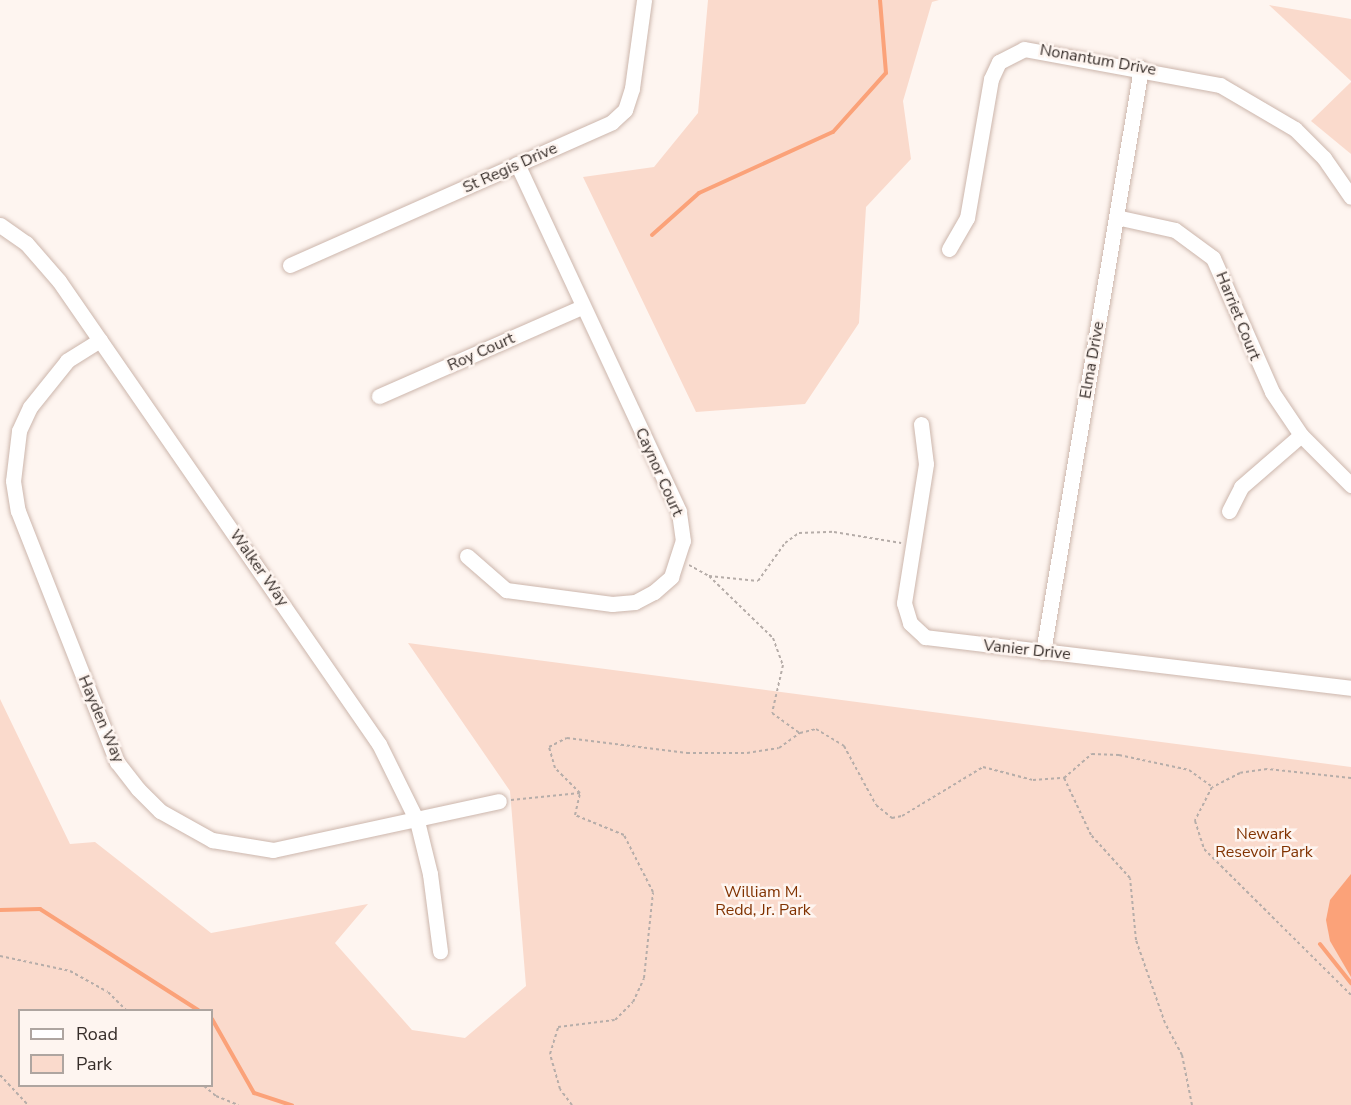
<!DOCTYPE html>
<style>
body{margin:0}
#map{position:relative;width:1351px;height:1105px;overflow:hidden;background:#fef5f0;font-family:"Nunito Sans",sans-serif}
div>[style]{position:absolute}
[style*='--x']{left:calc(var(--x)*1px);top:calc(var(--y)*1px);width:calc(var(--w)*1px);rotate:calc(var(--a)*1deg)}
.green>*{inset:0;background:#fadacc}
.water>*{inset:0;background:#fba279}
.stream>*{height:4px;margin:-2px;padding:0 2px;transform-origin:2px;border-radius:2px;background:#fba279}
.path>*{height:2px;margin-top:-1px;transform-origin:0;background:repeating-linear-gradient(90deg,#b6ada9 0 3px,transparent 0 6px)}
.roads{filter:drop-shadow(0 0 2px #ccb6ac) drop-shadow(0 0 2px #ccb6ac)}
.minor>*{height:15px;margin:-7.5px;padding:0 7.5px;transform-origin:7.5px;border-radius:7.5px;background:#fff}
span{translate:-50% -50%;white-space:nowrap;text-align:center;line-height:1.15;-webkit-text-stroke:5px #fef5f0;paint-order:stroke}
.street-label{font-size:16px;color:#362d29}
.park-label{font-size:16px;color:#803200}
.legend{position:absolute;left:18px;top:1009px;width:195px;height:78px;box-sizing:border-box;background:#fef5f0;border:2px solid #aea5a0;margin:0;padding:8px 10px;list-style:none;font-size:18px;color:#362d29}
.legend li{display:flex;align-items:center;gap:12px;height:30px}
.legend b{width:30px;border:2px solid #aea5a0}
</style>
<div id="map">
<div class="green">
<div style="clip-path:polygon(708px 0,939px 0,932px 2px,903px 101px,911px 159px,866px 207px,859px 323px,805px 404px,696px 412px,583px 177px,654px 167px,698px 113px)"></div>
<div style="clip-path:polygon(1269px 5px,1351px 19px,1351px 81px)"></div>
<div style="clip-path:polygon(1351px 82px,1351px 154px,1311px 121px)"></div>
<div style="clip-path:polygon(evenodd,408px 643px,1351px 767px,1351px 1105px,0 1105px,0 699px,70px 844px,95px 842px,211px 933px,368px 904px,335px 943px,412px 1030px,465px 1038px,526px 986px,510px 791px,408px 643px,20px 1010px,212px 1010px,212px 1086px,20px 1086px,20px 1010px)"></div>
</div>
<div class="water">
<div style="clip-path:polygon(1351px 874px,1351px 977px,1330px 941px,1326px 920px,1330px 900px)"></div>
</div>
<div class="stream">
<div style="--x:652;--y:235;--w:63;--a:-41.8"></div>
<div style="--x:699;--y:193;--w:147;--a:-24.5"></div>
<div style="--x:833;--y:132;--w:79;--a:-48.1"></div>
<div style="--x:886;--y:73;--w:73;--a:-94.7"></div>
<div style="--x:0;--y:910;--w:40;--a:-1.4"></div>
<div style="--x:40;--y:909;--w:188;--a:32.6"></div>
<div style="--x:1320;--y:944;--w:50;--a:51.5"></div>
<div style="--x:212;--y:1019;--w:85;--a:60.4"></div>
<div style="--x:254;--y:1093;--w:40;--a:18"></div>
</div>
<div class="path">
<div style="--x:689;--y:565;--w:23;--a:29"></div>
<div style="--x:709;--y:576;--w:89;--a:44.1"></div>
<div style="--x:773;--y:638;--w:29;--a:70"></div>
<div style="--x:783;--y:665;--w:49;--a:102.9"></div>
<div style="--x:772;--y:713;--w:34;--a:36"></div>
<div style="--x:709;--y:576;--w:49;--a:5.8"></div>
<div style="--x:758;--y:581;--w:47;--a:-54.6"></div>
<div style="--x:785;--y:543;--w:17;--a:-36"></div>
<div style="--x:799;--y:533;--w:35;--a:-2"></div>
<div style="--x:834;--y:532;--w:68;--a:9.3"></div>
<div style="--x:1351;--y:778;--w:84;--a:-173.9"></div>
<div style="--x:1267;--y:769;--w:27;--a:172"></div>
<div style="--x:1240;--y:773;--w:31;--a:153"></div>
<div style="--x:1212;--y:787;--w:38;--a:117"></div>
<div style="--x:1195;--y:821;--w:29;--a:72"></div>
<div style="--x:1204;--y:849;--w:207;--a:44.8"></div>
<div style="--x:511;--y:800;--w:69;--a:-5.8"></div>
<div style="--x:0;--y:956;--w:72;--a:12.1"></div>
<div style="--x:70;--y:971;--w:43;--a:28.9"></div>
<div style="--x:108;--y:992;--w:25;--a:45"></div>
<div style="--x:0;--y:1075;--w:41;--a:47"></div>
<div style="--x:204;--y:1086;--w:16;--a:40"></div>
<div style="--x:216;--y:1096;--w:24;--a:22"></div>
<div style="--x:572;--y:1105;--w:20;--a:-127"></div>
<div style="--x:560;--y:1089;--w:36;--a:-106"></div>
<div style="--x:550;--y:1054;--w:28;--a:-73"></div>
<div style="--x:558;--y:1027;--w:57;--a:-7"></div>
<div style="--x:615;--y:1020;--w:25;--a:-45"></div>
<div style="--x:633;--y:1002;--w:26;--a:-65"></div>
<div style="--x:644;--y:978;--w:86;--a:-84"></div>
<div style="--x:653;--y:892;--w:64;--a:-117"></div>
<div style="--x:624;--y:835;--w:53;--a:-157.8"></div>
<div style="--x:575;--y:815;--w:23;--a:-77"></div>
<div style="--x:580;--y:793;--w:35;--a:-135"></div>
<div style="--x:555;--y:768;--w:22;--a:-106"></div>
<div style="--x:549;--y:747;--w:20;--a:-27"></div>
<div style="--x:567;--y:738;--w:121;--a:7.1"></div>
<div style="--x:687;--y:753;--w:60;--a:0"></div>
<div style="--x:747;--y:753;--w:32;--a:-9"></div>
<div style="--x:779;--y:748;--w:26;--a:-36"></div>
<div style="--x:800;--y:733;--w:16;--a:-14"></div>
<div style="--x:816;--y:729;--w:33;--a:31"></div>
<div style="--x:844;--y:746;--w:67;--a:61.5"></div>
<div style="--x:876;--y:805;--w:21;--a:39"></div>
<div style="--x:892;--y:818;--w:10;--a:-11"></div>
<div style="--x:902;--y:816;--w:95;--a:-31.2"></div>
<div style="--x:983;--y:767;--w:52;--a:14.6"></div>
<div style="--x:1033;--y:780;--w:31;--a:-4"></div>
<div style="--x:1192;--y:1105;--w:51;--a:-101.3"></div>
<div style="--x:1182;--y:1055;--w:36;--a:-118"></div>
<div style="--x:1165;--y:1023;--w:88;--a:-109.3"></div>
<div style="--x:1136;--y:940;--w:62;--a:-95.5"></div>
<div style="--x:1130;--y:878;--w:58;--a:-132.2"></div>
<div style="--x:1091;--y:835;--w:63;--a:-115.3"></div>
<div style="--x:1064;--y:778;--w:37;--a:-41"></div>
<div style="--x:1092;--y:754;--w:27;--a:2"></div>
<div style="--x:1119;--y:755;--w:72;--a:12.1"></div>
<div style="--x:1189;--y:770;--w:29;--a:36"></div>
</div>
<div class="roads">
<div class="minor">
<div style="--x:1116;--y:217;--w:60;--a:12.4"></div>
<div style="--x:1175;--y:230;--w:47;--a:36.4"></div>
<div style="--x:1213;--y:258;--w:146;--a:66.2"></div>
<div style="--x:1272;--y:392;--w:52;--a:56"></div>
<div style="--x:1301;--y:435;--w:71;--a:45"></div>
<div style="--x:0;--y:225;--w:32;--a:35"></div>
<div style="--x:26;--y:243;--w:50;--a:49"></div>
<div style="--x:59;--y:281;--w:563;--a:55.35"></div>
<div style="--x:379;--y:744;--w:86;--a:63.7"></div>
<div style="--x:417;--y:821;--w:55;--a:76.2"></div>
<div style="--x:430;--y:874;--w:78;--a:82.6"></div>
<div style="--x:949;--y:249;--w:36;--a:-60"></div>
<div style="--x:967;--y:218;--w:141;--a:-80.2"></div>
<div style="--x:991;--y:79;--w:19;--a:-65"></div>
<div style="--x:999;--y:62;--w:28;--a:-27"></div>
<div style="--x:1024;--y:49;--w:199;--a:10.4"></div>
<div style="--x:1220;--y:85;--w:87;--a:30.4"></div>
<div style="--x:1295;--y:129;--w:41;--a:45"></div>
<div style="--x:1324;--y:158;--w:47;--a:55.3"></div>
<div style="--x:290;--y:265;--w:352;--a:-23.9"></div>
<div style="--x:612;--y:122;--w:18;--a:-43"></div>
<div style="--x:625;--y:110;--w:23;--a:-72"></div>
<div style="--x:632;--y:88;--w:89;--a:-82.2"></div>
<div style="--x:100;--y:340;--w:39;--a:148"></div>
<div style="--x:67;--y:361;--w:59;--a:128.8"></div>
<div style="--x:30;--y:407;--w:26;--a:115"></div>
<div style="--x:19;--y:431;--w:50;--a:96.8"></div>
<div style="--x:13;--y:481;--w:30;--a:81"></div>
<div style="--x:18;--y:511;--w:270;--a:68.5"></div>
<div style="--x:117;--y:762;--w:34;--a:52"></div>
<div style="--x:138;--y:789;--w:31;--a:45"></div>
<div style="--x:160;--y:811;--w:60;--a:29.1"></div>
<div style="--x:212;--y:840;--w:62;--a:9.3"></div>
<div style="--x:273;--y:850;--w:231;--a:-12.2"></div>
<div style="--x:379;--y:396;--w:222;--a:-23.7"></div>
<div style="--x:921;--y:424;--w:40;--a:82.9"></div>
<div style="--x:926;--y:464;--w:141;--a:99"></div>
<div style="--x:904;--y:603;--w:21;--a:73"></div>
<div style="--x:910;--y:623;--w:21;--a:43"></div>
<div style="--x:925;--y:637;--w:429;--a:6.8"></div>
<div style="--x:1229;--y:511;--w:27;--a:-63"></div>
<div style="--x:1241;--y:487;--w:79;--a:-40.9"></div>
<div style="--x:467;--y:556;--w:52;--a:41.1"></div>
<div style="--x:506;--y:590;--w:107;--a:7.5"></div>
<div style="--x:612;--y:604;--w:23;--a:-5"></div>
<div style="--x:635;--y:602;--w:21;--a:-28"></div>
<div style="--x:654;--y:592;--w:23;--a:-41"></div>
<div style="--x:671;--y:577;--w:38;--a:-72"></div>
<div style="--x:683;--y:541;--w:30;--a:-98"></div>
<div style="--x:679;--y:511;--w:383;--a:-115"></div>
<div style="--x:1043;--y:652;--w:592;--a:-80.47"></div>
</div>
</div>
<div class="street-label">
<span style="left:1098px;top:60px;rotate:10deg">Nonantum Drive</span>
<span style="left:510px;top:168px;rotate:-24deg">St Regis Drive</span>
<span style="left:1238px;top:316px;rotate:68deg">Harriet Court</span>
<span style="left:481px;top:352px;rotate:-24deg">Roy Court</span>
<span style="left:1092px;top:360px;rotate:-80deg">Elma Drive</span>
<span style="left:659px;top:472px;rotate:66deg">Caynor Court</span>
<span style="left:259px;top:568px;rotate:55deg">Walker Way</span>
<span style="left:1027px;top:650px;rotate:6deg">Vanier Drive</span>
<span style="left:101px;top:719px;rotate:67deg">Hayden Way</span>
</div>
<div class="park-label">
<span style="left:1264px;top:843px">Newark<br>Resevoir Park</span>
<span style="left:763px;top:901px">William M.<br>Redd, Jr. Park</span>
</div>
<ul class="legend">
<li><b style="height:8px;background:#fff"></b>Road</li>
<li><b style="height:16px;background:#fadacc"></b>Park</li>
</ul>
</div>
